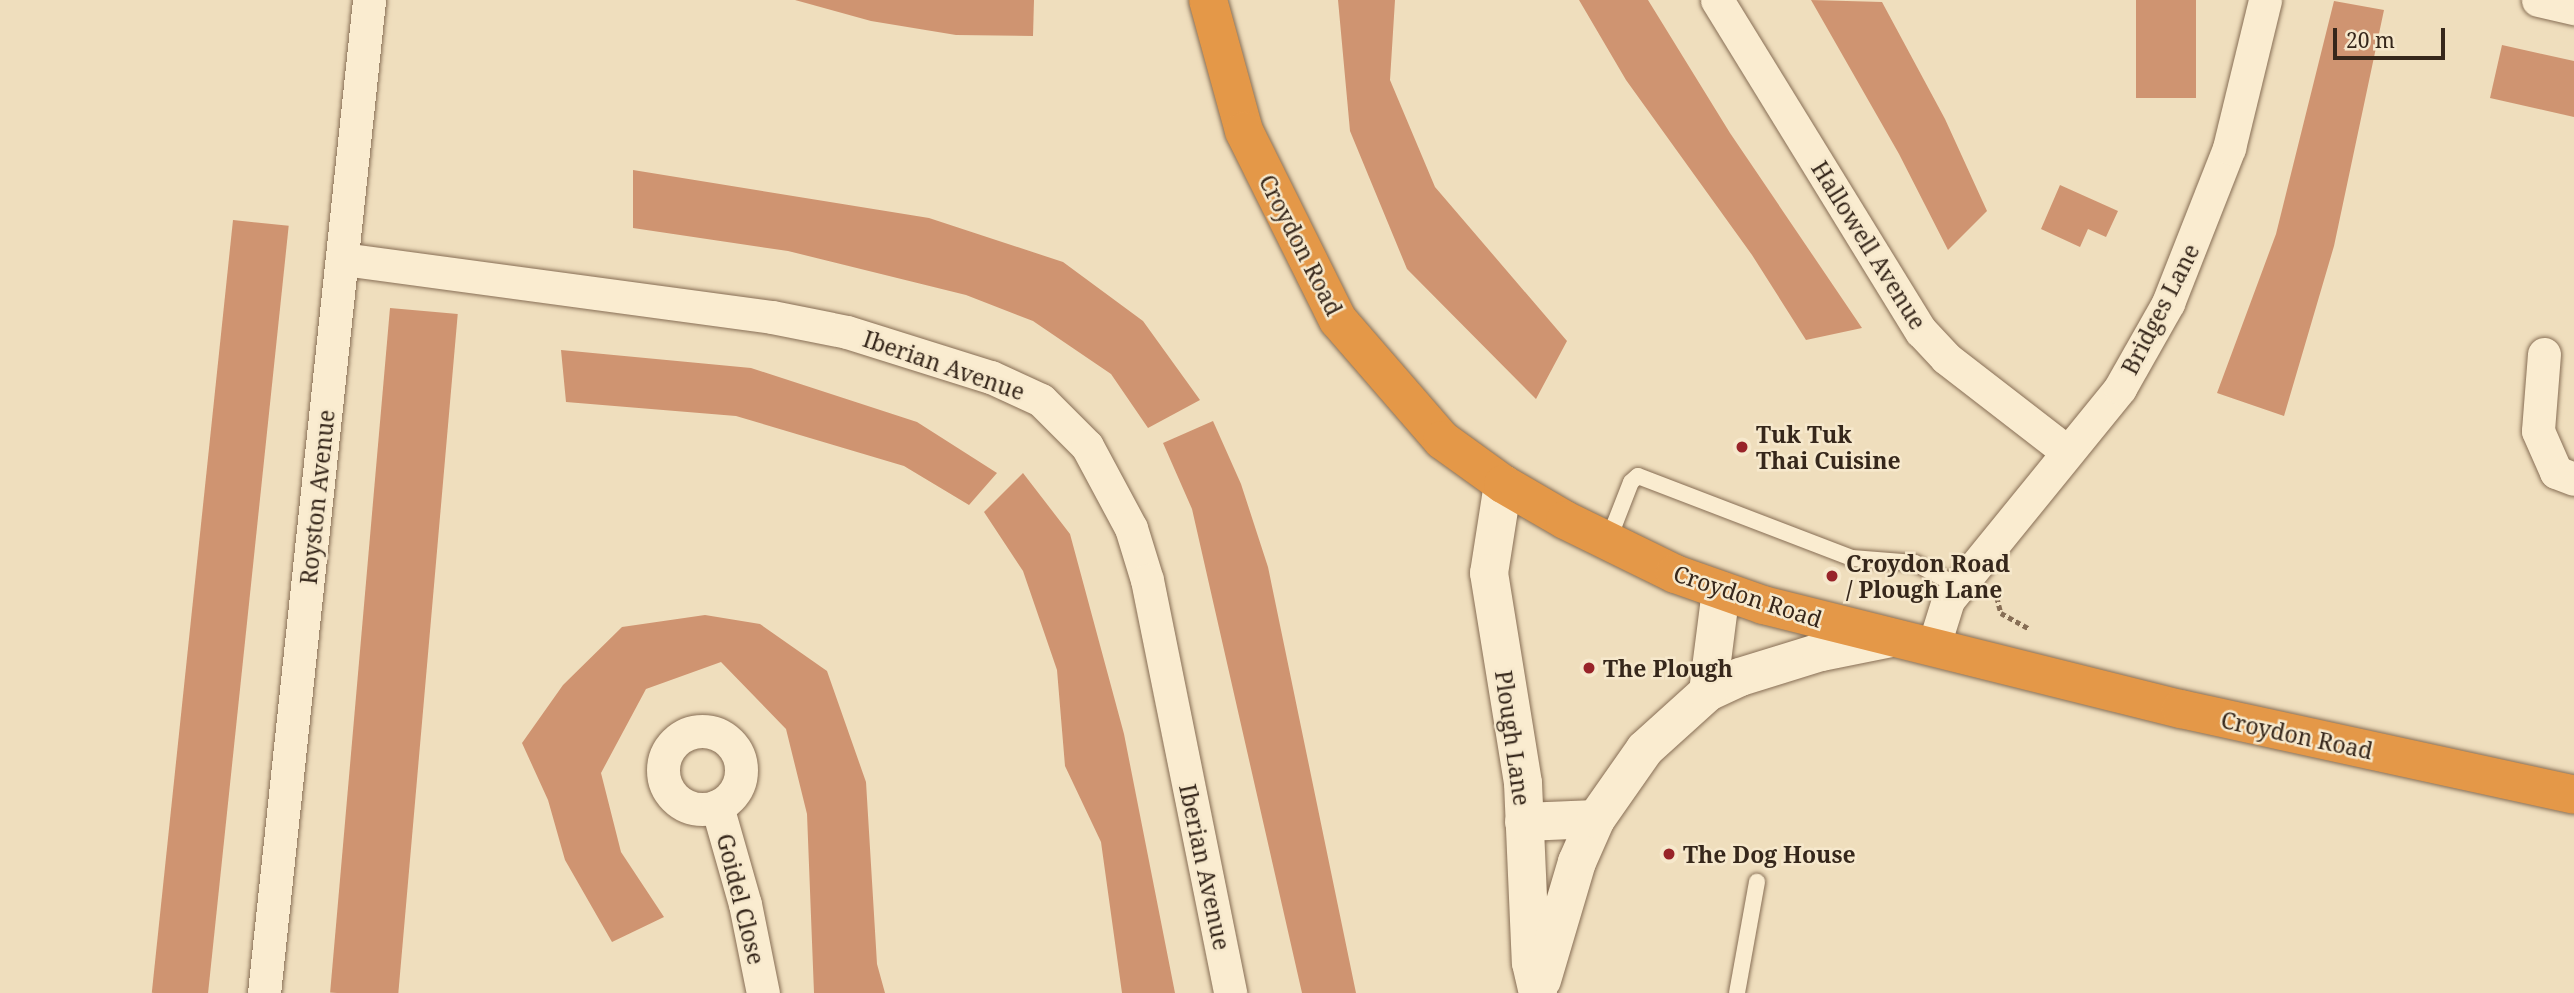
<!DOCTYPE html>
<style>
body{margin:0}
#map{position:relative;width:2574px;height:993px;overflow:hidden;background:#efdebd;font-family:"Noto Serif",serif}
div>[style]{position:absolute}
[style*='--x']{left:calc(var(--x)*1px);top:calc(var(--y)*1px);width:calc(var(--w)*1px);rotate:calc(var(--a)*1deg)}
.building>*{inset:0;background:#cf9471;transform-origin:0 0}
.path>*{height:4.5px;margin-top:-2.25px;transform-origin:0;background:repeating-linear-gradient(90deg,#876e55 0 5px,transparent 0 8.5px)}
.roads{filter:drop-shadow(0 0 2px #876e55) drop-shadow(0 0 2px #876e55)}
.lane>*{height:16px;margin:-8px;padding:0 8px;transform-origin:8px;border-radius:8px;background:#faecd0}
.street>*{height:33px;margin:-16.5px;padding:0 16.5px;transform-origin:16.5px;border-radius:16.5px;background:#faecd0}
.street>.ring{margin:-16.5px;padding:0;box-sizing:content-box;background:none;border:33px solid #faecd0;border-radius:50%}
.secondary>*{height:38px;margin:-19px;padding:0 19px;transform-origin:19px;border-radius:19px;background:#faecd0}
.highway>*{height:38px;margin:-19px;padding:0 19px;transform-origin:19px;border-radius:19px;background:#e49848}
.dots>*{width:19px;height:19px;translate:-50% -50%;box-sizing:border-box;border:4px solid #f6e8cc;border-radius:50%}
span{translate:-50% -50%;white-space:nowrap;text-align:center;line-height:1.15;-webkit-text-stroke:5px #f6e8cc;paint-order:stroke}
.street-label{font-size:23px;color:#36271b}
.poi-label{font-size:23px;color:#36271b;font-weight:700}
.left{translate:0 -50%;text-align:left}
.scale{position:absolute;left:2333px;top:28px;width:112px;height:32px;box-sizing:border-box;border:4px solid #36271b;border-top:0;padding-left:9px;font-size:21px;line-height:24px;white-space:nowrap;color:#36271b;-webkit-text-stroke:5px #f6e8cc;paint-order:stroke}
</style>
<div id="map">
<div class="building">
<div style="clip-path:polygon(795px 0,1034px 0,1033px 36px,956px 35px,871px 21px)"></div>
<div style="clip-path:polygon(1338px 0,1395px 0,1390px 80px,1435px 187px,1567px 341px,1536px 399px,1407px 269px,1350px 131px)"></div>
<div style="clip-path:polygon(1579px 0,1648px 0,1730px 133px,1862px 328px,1806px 340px,1752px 255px,1626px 80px)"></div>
<div style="clip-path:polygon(1811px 0,1882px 2px,1945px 119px,1987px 211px,1948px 250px,1899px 154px)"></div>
<div style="left:2136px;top:0;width:60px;height:98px"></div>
<div style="clip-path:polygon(2334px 1px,2384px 10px,2334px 246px,2284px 416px,2217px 393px,2276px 234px)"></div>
<div style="clip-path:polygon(2502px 45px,2574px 61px,2574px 117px,2490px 98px)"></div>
<div style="clip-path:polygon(633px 170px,929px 218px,1063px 262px,1143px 321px,1200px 400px,1148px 428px,1111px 374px,1033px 321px,966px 295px,788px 251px,633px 228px)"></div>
<div style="clip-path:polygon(2060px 185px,2118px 211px,2106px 237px,2088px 229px,2080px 247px,2041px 229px)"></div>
<div style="left:233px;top:220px;width:56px;height:777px;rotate:6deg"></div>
<div style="left:390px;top:308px;width:68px;height:687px;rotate:5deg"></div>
<div style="clip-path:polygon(561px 350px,751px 368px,917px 422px,997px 473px,969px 505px,904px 466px,736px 416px,566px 402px)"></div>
<div style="clip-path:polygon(1213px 421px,1241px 484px,1268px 567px,1356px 993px,1302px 993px,1192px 509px,1163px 443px)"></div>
<div style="clip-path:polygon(1023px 473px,1070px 534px,1124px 734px,1175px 993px,1122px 993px,1101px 842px,1065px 766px,1057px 670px,1023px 571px,984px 512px)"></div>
<div style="clip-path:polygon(705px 615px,760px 624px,827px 671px,866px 782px,877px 964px,885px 993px,814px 993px,807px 814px,786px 729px,721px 662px,646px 689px,601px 773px,621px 852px,664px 917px,612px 942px,565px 860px,548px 800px,522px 743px,563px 685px,622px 627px)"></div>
</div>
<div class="path">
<div style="--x:1997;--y:597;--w:16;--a:76"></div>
<div style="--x:2001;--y:613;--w:31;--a:29"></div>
</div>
<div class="roads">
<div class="lane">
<div style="--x:1608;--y:541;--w:63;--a:-68.7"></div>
<div style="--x:1631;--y:482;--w:9;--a:-41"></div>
<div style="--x:1638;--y:476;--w:229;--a:21"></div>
<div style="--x:1852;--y:558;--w:63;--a:4.5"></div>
<div style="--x:1915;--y:563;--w:49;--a:28.1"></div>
<div style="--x:1737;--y:993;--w:113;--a:-79.8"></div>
</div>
<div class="street">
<div style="--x:1717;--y:0;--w:389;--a:58.4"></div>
<div style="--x:1921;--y:331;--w:37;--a:47"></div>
<div style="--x:1946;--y:358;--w:150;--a:37.7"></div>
<div style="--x:2538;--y:0;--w:37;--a:13"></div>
<div style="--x:343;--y:259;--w:433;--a:7.7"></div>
<div style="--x:772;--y:317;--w:76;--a:11.3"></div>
<div style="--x:847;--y:332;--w:151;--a:17.4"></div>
<div style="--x:991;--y:377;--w:55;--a:24.7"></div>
<div style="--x:1041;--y:400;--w:65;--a:45"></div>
<div style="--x:1087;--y:446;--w:93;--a:61.8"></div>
<div style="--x:1131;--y:528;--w:54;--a:72.9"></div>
<div style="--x:1147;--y:580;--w:421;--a:78.6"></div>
<div style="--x:2544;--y:354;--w:77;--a:94.5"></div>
<div style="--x:2538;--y:431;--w:45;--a:66.3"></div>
<div style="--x:2556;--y:472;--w:19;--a:21"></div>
<div style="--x:1933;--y:648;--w:50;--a:-72.6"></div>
<div style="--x:1948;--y:600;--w:273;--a:-50.9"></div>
<div style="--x:2120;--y:388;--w:98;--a:-60.5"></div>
<div style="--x:2168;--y:303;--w:167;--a:-68.5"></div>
<div style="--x:2229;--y:148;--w:152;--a:-76.3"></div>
<div class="ring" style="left:663px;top:731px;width:45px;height:45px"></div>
<div style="--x:717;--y:806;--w:102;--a:74.1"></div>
<div style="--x:745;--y:904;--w:91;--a:78.6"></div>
<div style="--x:264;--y:993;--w:999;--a:-83.96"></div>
</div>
<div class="secondary">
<div style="--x:1503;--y:484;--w:90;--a:98.9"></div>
<div style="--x:1489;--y:573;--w:213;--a:80.8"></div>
<div style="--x:1523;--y:783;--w:180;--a:87.5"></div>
<div style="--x:1531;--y:963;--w:31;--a:77"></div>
<div style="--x:1708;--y:692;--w:35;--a:-25"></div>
<div style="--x:1740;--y:677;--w:85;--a:-17.2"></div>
<div style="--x:1821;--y:652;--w:71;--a:-11.3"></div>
<div style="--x:1524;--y:822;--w:72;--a:-2.4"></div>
<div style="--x:1542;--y:980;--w:123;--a:-73.5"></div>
<div style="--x:1577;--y:862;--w:47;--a:-66.2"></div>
<div style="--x:1596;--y:819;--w:85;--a:-55"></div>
<div style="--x:1645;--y:749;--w:85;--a:-42.1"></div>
<div style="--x:1708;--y:692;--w:102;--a:-82.7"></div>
</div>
<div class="highway">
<div style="--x:1208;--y:0;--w:136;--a:74.6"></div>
<div style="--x:1244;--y:131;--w:211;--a:63.6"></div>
<div style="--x:1338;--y:320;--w:159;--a:49.1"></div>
<div style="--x:1442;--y:440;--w:75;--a:35.8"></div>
<div style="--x:1503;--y:484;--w:72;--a:30.1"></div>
<div style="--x:1565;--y:520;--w:123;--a:26.1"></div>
<div style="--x:1675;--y:574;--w:93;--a:19.4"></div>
<div style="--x:1763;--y:605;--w:431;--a:14"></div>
<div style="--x:2181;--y:709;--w:402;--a:12.3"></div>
</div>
</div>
<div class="dots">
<div style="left:1742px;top:447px;background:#982329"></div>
<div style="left:1832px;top:576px;background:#982329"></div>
<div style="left:1589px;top:668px;background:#982329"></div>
<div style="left:1669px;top:854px;background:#982329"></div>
</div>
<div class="street-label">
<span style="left:1301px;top:245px;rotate:63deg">Croydon Road</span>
<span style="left:1869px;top:245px;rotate:58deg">Hallowell Avenue</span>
<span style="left:2160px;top:309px;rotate:-63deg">Bridges Lane</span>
<span style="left:944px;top:365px;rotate:19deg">Iberian Avenue</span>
<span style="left:317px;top:497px;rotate:-84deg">Royston Avenue</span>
<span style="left:1748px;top:596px;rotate:18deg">Croydon Road</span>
<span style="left:2297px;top:735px;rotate:12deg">Croydon Road</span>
<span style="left:1513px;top:738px;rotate:82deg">Plough Lane</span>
<span style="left:1205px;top:867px;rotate:78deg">Iberian Avenue</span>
<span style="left:741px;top:899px;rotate:76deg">Goidel Close</span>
</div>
<div class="poi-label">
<span class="left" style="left:1756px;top:447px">Tuk Tuk<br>Thai Cuisine</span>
<span class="left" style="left:1846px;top:576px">Croydon Road<br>/ Plough Lane</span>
<span class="left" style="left:1603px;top:668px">The Plough</span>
<span class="left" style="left:1683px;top:854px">The Dog House</span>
</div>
<div class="scale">20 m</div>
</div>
